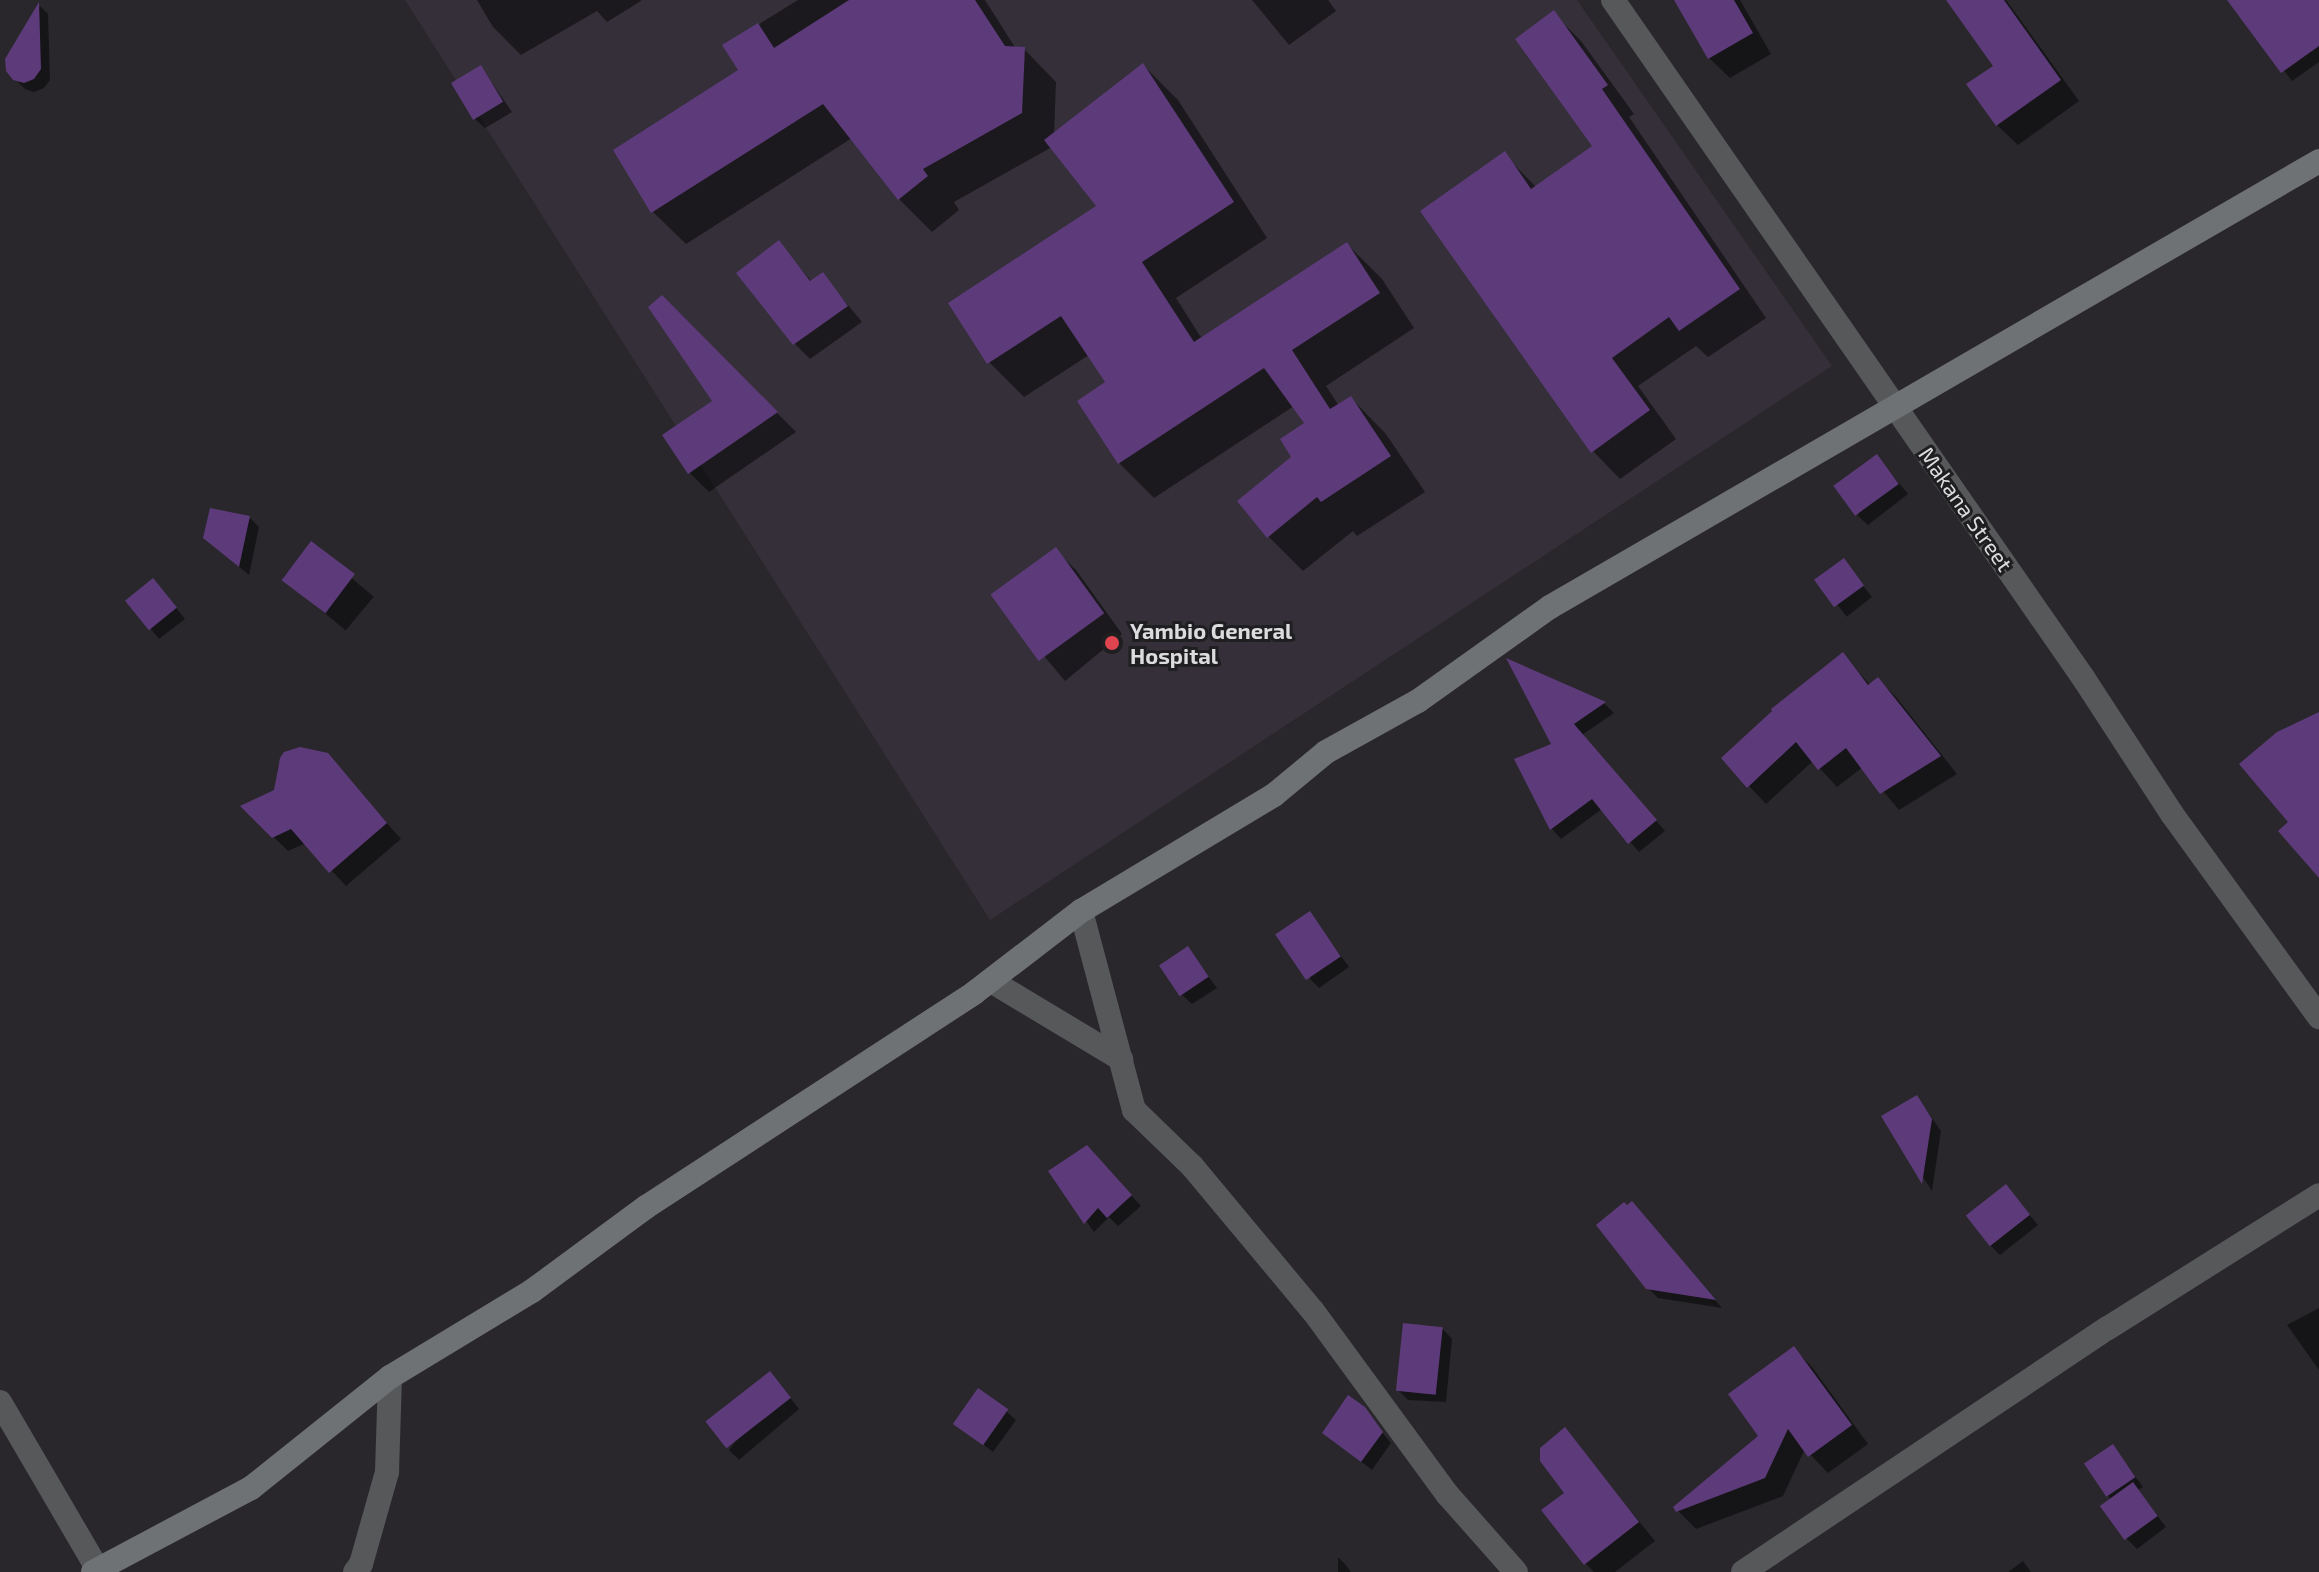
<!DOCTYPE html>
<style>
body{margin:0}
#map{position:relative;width:2319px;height:1572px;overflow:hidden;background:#29272b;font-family:"Exo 2",sans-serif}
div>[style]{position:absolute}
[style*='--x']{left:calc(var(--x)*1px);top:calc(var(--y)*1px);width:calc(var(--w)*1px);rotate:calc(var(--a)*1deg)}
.built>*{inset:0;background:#342f38}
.shadow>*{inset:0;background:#0007;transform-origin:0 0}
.building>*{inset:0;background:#5d3b7a;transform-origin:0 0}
.street>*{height:24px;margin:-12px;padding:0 12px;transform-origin:12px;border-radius:12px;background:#565859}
.secondary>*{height:24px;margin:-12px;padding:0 12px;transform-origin:12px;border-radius:12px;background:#6f7274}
.dots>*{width:22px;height:22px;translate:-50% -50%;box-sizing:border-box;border:4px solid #1f1e21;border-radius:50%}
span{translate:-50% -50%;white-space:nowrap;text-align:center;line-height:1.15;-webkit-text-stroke:6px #1f1e21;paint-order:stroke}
.street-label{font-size:22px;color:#dcdbdd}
.poi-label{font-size:22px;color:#dcdbdd;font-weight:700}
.left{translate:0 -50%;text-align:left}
</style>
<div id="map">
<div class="built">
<div style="clip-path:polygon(405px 0,1577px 0,1832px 366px,990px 920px)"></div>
</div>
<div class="shadow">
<div style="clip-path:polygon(477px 0,641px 0,641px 1px,607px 22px,597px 11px,521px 55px,493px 27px)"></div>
<div style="clip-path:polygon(798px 0,985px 0,1016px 49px,1024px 49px,1056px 82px,1054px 135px,1143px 65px,1178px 100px,1267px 238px,1176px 298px,1202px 339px,1347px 244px,1382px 279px,1414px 328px,1326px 386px,1339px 406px,1351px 398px,1386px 434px,1425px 492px,1357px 536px,1353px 531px,1303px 571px,1268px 536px,1307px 424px,1294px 406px,1154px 498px,1119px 463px,1108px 383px,1089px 355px,1024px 397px,989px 362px,1099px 207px,1052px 147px,954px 202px,959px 210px,932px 232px,899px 199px,852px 138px,686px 244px,653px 212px,741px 71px,725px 45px)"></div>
<div style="clip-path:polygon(1252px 0,1328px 0,1336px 11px,1289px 45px)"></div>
<div style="clip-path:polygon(1676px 0,1740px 0,1771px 54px,1730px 78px,1709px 58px)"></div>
<div style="clip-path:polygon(1975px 0,2006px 0,2079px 101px,2018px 145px,1997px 125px,1995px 66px)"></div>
<div style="clip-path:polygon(2230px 0,2319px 0,2319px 62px,2292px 81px)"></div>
<div style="clip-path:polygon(40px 6px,48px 14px,50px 80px,44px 88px,34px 92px,25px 89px,14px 78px,7px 60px)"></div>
<div style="clip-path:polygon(1553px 13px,1581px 41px,1634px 114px,1629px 117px,1766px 318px,1708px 357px,1696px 346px,1638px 386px,1676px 439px,1620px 479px,1593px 451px,1504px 154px,1536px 187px,1595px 146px)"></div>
<div style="clip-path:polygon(481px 67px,512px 112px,485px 128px,475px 119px)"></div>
<div style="clip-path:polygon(778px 242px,812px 282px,823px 275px,862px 322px,810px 359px,794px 343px)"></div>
<div style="clip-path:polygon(662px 297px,796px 432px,709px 492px,689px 472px,715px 402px)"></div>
<div style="clip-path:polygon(1877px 457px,1908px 494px,1868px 525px,1858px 516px)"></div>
<div style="clip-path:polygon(249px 517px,259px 527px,249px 575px,216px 548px)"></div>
<div style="left:311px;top:544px;width:82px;height:44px;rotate:40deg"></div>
<div style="clip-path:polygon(1055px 550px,1076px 570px,1122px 634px,1065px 681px,994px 596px)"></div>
<div style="left:1843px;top:560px;width:47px;height:32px;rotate:52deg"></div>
<div style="clip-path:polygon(162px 590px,185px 619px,159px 639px,127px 600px)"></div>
<div style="clip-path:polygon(1843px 655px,1871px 686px,1878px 679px,1896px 697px,1957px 774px,1899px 810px,1863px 767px,1837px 787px,1813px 761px,1766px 804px,1749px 786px)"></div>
<div style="clip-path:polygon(1511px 662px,1605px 704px,1614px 713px,1582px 735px,1665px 831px,1639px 852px,1602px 809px,1561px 839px,1552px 829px,1517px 760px,1553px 745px)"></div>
<div style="clip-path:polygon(286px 754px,327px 755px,401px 839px,346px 886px,306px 843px,288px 851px,243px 807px,275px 792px,278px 766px)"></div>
<div style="clip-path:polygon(1310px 914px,1349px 967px,1319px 988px,1310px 979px)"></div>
<div style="clip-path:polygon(1188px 949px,1217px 988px,1192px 1004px,1182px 995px)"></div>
<div style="clip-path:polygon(1917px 1097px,1941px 1131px,1932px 1191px,1884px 1117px)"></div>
<div style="clip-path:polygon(1096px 1157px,1141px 1206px,1118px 1226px,1109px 1217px,1094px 1232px,1051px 1171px)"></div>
<div style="clip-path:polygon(2006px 1186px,2038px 1225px,2000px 1255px,1990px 1245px)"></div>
<div style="clip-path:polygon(1641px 1213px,1722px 1308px,1658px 1298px,1648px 1288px)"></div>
<div style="clip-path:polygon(2319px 1308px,2319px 1370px,2287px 1325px)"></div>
<div style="clip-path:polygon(1443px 1329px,1452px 1339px,1446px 1402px,1408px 1400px,1398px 1390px)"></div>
<div style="clip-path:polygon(1794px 1349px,1812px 1367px,1868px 1444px,1828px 1473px,1805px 1449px,1783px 1496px,1696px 1529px,1678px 1511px,1761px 1437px)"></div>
<div style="clip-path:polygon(779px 1384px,799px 1409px,739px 1460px,729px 1450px)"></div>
<div style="clip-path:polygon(1363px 1409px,1391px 1443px,1372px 1470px,1324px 1433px)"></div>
<div style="clip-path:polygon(1006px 1411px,1016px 1420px,993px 1452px,956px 1423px)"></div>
<div style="clip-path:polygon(1565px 1430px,1655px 1541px,1615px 1572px,1594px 1572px,1585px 1563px,1567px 1493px)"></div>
<div style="clip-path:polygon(2113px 1447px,2143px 1487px,2138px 1490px,2166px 1527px,2137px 1549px,2127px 1539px,2112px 1501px,2087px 1464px)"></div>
<div style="clip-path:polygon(1338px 1557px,1345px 1564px,1351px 1572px,1338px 1572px)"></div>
<div style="clip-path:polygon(2023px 1561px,2031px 1572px,2008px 1572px)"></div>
</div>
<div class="building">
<div style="clip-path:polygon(849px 0,975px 0,1005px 46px,1025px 47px,1022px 113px,923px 169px,928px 176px,898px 200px,823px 104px,651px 213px,613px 150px,738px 70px,722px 45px,758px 23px,774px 48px)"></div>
<div style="clip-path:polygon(1674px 0,1734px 0,1753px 33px,1708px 59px)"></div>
<div style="clip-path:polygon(1946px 0,2004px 0,2061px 80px,1996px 126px,1966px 84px,1993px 66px)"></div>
<div style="clip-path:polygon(2227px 0,2319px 0,2319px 46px,2281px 73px)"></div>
<div style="clip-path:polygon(39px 2px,41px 69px,34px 79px,24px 83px,13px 80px,6px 71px,5px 59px)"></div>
<div style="clip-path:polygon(1554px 10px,1608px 85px,1602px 89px,1740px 289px,1679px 331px,1669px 317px,1612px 358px,1650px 410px,1591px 453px,1420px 211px,1505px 151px,1531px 189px,1592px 146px,1515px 39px)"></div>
<div style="clip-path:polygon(1143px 63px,1234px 202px,1142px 262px,1194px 342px,1347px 242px,1380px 293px,1292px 350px,1330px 409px,1351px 396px,1391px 456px,1321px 502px,1317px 497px,1267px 538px,1237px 501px,1291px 457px,1280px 439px,1304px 423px,1264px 368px,1118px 464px,1077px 401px,1105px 382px,1061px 316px,987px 364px,948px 303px,1096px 206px,1044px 140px)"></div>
<div style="left:481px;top:65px;width:43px;height:35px;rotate:59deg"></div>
<div style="clip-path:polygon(779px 240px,810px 281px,823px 272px,848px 306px,793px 345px,736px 273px)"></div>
<div style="clip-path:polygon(662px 295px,778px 412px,688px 474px,662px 435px,712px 401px,648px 307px)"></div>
<div style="left:1877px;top:454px;width:37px;height:54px;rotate:54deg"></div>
<div style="clip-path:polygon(210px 508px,250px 516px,239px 567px,203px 538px)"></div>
<div style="left:311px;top:541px;width:55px;height:49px;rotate:37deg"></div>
<div style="left:1056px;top:547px;width:82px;height:81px;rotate:54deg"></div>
<div style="left:1844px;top:558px;width:34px;height:37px;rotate:54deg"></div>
<div style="left:153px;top:578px;width:38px;height:36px;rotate:51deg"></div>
<div style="clip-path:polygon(1843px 652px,1868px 685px,1878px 677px,1941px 756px,1880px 794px,1846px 748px,1818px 770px,1796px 742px,1747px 788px,1721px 758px,1772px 711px,1771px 709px)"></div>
<div style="clip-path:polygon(1506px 658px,1606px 702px,1574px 724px,1657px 820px,1628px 844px,1592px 799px,1550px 830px,1514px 759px,1551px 744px)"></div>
<div style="clip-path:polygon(2319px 712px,2319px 878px,2278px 831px,2288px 822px,2239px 764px,2277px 732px)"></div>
<div style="clip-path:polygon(300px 747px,328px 753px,387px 823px,329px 873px,291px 829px,272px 838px,240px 806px,274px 790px,280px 758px,284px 752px)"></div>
<div style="left:1310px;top:911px;width:55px;height:42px;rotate:56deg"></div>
<div style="left:1188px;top:946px;width:37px;height:35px;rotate:56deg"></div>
<div style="clip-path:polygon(1917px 1095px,1932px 1119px,1922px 1184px,1881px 1116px)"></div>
<div style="clip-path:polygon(1087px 1145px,1132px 1195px,1107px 1218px,1098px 1208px,1084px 1224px,1048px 1171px)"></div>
<div style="left:2006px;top:1184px;width:39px;height:51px;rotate:52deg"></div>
<div style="clip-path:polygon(1632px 1201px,1716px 1300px,1646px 1289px,1596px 1225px,1624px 1202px,1627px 1205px)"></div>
<div style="left:1403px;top:1323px;width:40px;height:68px;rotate:6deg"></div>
<div style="clip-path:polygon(1794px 1346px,1852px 1425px,1808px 1457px,1788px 1429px,1765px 1478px,1676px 1512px,1673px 1507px,1758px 1436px,1728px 1394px)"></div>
<div style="left:770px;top:1371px;width:34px;height:82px;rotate:52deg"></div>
<div style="left:978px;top:1388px;width:37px;height:44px;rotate:35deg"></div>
<div style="clip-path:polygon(1348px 1395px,1365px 1407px,1383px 1432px,1361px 1462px,1322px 1433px)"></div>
<div style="clip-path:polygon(1565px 1427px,1639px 1522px,1584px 1565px,1541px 1510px,1564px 1493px,1540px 1461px,1540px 1448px)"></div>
<div style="left:2113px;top:1444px;width:40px;height:35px;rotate:56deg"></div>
<div style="left:2133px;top:1482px;width:42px;height:41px;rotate:54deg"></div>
</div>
<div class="street">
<div style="--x:1613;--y:0;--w:826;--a:55.25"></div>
<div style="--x:2084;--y:679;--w:161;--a:56.9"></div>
<div style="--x:2172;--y:814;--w:251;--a:54.1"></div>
<div style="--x:1081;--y:911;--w:206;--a:75.1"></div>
<div style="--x:1134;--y:1110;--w:81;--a:44"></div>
<div style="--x:1192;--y:1166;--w:189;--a:50.2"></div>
<div style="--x:1313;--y:1311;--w:227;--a:53.8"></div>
<div style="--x:1447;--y:1494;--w:104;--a:48.5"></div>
<div style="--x:991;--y:981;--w:152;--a:31"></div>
<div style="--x:0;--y:1402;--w:194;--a:59.7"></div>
<div style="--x:355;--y:1572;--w:10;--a:-53"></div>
<div style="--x:361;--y:1564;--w:96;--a:-74.2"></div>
<div style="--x:387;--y:1472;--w:95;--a:-88.2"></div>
<div style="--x:1743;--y:1572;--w:439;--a:-33.8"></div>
<div style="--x:2108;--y:1328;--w:249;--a:-32.2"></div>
</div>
<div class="secondary">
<div style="--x:93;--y:1572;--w:179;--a:-28"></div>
<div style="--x:251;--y:1488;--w:178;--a:-38.6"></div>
<div style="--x:390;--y:1377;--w:166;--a:-31.2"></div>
<div style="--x:532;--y:1291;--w:142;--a:-36.4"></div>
<div style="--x:646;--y:1207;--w:392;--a:-33.1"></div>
<div style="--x:974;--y:993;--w:135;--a:-37.5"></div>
<div style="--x:1081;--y:911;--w:225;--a:-31"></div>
<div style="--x:1274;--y:795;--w:67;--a:-39.6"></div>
<div style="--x:1326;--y:752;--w:105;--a:-29"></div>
<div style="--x:1418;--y:701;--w:162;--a:-35.5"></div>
<div style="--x:1550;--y:607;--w:889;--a:-30.11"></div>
</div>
<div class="dots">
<div style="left:1112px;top:643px;background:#e0444e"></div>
</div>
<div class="street-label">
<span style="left:1966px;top:509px;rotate:55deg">Makana Street</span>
</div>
<div class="poi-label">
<span class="left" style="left:1130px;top:643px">Yambio General<br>Hospital</span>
</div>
</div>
